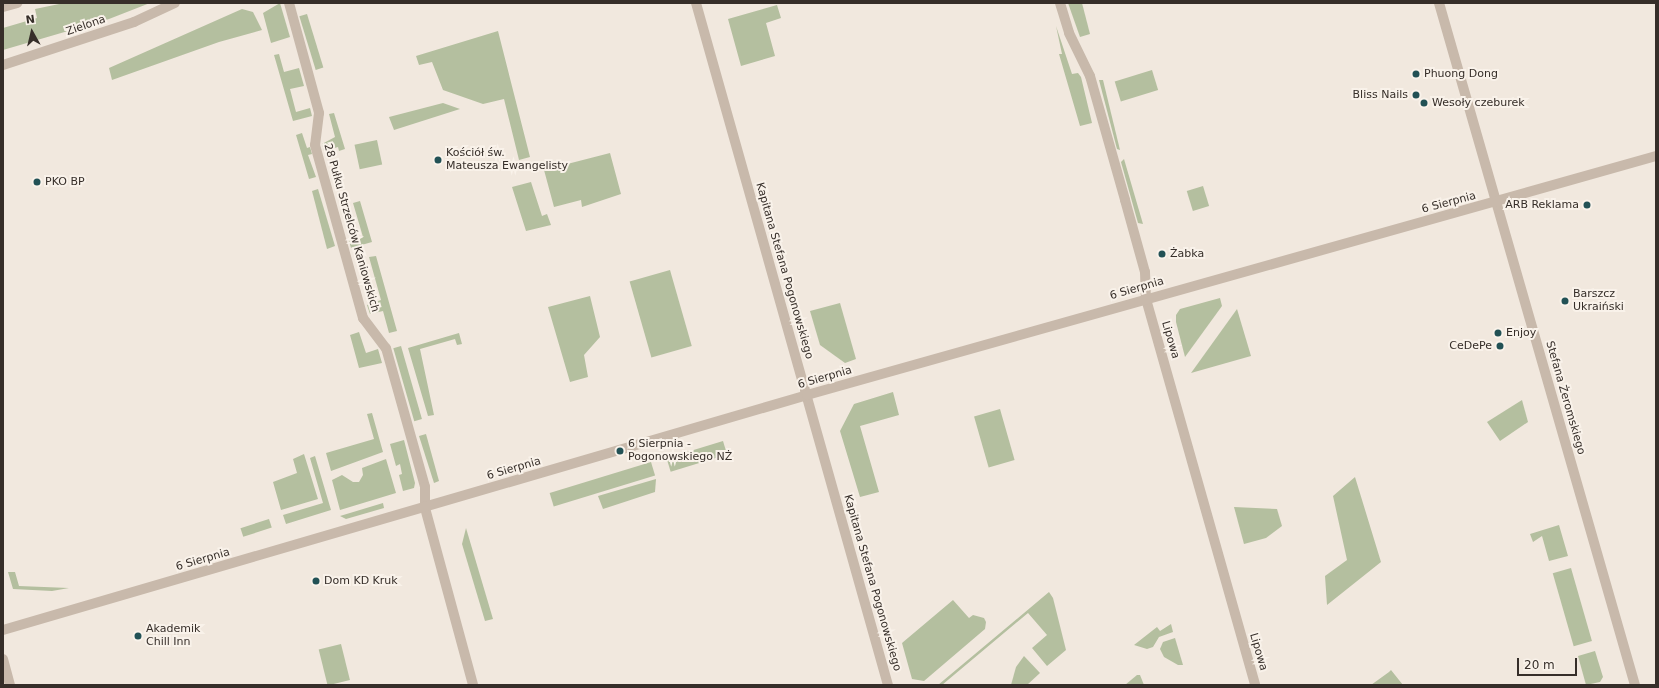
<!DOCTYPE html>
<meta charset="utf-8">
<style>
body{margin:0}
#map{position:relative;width:1659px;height:688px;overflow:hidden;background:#f1e8de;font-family:"DejaVu Sans",sans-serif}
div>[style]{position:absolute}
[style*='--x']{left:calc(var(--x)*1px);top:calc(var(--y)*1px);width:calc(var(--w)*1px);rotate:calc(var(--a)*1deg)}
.green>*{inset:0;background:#b4bf9f;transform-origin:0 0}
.minor>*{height:10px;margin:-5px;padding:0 5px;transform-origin:5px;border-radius:5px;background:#c8b9ab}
.tertiary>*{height:10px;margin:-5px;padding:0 5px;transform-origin:5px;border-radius:5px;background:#c8b9ab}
.dots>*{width:11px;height:11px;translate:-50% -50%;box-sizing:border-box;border:2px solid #f9f2ea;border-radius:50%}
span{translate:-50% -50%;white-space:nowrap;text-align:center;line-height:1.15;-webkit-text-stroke:4px #f9f2ea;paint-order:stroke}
.street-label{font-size:11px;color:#362e29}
.poi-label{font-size:11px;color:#362e29}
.left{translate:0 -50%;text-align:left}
.right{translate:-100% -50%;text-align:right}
.frame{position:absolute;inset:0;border:4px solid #362e29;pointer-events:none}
.north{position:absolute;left:12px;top:12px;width:40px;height:40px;-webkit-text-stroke:3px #f9f2ea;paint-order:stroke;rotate:352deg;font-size:11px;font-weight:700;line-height:16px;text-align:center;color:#362e29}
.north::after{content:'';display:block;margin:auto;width:14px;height:18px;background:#362e29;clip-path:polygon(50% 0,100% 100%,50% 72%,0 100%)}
.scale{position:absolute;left:1517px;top:658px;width:60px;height:18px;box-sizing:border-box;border:2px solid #362e29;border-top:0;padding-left:5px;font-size:12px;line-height:14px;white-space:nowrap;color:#362e29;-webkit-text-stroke:3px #f9f2ea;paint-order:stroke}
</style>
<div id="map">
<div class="green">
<div style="clip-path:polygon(64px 3px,150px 3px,109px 19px,3px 50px,3px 28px,37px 18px,35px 9px)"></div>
<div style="clip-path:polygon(280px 3px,290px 37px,271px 43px,263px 13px)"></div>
<div style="clip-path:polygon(1068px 3px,1082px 3px,1090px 34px,1080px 37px)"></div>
<div style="clip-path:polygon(777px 5px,781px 18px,766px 23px,775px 56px,741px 66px,728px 19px)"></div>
<div style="clip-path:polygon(242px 9px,253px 12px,262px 30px,219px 42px,112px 80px,109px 68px)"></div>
<div style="left:307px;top:14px;width:56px;height:8px;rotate:73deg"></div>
<div style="clip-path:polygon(1056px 26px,1072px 74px,1078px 73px,1081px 77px,1092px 123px,1080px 126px,1059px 54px,1062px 54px)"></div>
<div style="clip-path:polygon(498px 31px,530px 157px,519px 160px,504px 99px,483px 104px,443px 90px,432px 62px,419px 65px,416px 56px)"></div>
<div style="clip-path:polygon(279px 54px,284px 72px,299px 68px,304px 86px,290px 89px,296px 112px,310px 108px,312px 116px,293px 121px,274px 55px)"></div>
<div style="left:1152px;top:70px;width:21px;height:39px;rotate:73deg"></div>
<div style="clip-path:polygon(1099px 80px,1103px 80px,1120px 150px,1117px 149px)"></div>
<div style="clip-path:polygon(443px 103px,460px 109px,394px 130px,389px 117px)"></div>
<div style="clip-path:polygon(334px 113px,345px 149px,339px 151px,338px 147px,324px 151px,322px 144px,335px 137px,329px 114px)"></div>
<div style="clip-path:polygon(302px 133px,307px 148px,310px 147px,312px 154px,308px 155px,316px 177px,309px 179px,296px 135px)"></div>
<div style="left:377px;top:140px;width:25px;height:23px;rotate:78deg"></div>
<div style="clip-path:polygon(610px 153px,621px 194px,582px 207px,581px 200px,554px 207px,544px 170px)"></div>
<div style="clip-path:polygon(1124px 159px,1143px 224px,1138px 223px,1121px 162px)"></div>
<div style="clip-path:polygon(531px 182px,542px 216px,547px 214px,551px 225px,526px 231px,512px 187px)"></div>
<div style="left:1203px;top:186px;width:21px;height:17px;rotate:73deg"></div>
<div style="clip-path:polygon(318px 189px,335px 246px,327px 249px,312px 191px)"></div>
<div style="clip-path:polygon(360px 201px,372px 242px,351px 248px,349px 241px,363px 237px,353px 203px)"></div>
<div style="clip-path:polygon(376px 256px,397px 331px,389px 333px,383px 311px,370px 314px,367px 305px,381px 300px,369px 257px)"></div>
<div style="left:670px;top:270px;width:79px;height:42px;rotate:74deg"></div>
<div style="clip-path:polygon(590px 296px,600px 337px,584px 355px,588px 377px,570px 382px,548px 307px)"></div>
<div style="clip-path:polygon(1220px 298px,1222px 306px,1185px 357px,1176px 322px,1176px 315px,1180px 309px)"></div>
<div style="clip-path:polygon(840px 303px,856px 359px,845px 363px,820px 345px,810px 311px)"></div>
<div style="clip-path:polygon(1237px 309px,1251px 356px,1191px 373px)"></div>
<div style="clip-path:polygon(359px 332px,366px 353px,378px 349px,382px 363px,359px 368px,350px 335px)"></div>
<div style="clip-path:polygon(459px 333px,462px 344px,457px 345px,455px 339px,420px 349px,434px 415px,428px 416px,408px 348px)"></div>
<div style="left:401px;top:346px;width:76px;height:8px;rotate:74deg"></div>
<div style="clip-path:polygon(893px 392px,899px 415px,860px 426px,879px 492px,860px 497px,840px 431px,854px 404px)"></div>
<div style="clip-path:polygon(1522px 400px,1528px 422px,1500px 441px,1487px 422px)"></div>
<div style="left:1000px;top:409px;width:53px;height:27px;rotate:74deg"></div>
<div style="clip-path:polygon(372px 413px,383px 452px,331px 471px,326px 453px,374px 439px,367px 414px)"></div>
<div style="clip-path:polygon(426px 434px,439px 481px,434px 483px,419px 436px)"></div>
<div style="clip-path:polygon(404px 440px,415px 483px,414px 488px,403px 491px,399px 475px,402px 474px,400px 464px,396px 466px,390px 444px)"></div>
<div style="left:723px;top:441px;width:14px;height:59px;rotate:73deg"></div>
<div style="clip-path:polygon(304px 454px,318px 499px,281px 510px,273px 482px,297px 473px,293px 459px)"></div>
<div style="clip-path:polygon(315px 456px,331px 510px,286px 524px,283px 515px,323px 503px,310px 458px)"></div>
<div style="clip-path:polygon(386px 459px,396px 493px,340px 510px,332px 480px,342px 475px,353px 482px,359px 482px,363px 475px,362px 468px)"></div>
<div style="left:651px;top:462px;width:14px;height:106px;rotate:73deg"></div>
<div style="clip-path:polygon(1355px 477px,1381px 562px,1327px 605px,1325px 576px,1347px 560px,1333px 496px)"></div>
<div style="clip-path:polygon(656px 479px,655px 492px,603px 509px,598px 496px)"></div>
<div style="clip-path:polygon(383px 503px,384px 508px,346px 519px,340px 516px)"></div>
<div style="clip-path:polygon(1234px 507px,1277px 509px,1282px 526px,1266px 538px,1244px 544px)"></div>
<div style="left:269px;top:519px;width:9px;height:30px;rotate:72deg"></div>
<div style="clip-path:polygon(1559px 525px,1568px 556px,1549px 561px,1542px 536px,1533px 542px,1530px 534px)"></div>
<div style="clip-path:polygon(466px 528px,493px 619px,485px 621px,462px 544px)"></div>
<div style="left:1571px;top:568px;width:76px;height:19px;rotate:74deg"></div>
<div style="clip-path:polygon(8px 572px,15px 572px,19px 586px,69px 588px,52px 591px,13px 589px)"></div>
<div style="clip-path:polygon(1049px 592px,1053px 598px,1066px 650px,1047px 666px,1032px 648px,1047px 635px,1028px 613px,942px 685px,938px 685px)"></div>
<div style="clip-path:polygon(953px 600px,969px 618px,973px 615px,984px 618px,986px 622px,985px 629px,924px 681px,912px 679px,902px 643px)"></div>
<div style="clip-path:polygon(1171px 624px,1173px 632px,1159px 637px,1153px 647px,1147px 649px,1134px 645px,1157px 627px,1160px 631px)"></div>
<div style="clip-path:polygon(1175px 638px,1183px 665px,1178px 665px,1164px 657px,1160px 649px,1163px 642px)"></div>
<div style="left:341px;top:644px;width:37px;height:23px;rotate:76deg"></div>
<div style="clip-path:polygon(1595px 651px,1603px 677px,1600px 682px,1586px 685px,1578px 656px)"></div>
<div style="clip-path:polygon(1024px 656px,1040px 673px,1027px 685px,1011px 685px,1016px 667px)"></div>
<div style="clip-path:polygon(1391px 670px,1403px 685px,1371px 685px,1389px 672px)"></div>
<div style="clip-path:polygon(1137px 675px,1140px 675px,1144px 685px,1125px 685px)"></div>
</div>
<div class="minor">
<div style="--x:289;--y:3;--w:114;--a:74.7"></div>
<div style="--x:319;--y:113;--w:32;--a:97"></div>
<div style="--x:315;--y:145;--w:180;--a:74.5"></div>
<div style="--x:363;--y:318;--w:38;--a:53"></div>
<div style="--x:386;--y:348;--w:144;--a:74.3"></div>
<div style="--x:425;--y:487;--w:21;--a:90"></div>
<div style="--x:425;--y:508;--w:183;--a:74.8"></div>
<div style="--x:696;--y:3;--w:709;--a:74.28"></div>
<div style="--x:1060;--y:3;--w:31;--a:73"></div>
<div style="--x:1069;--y:33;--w:48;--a:64"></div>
<div style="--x:1090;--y:76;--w:129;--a:74.2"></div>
<div style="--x:1125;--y:200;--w:75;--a:74.5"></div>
<div style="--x:1145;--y:272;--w:27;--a:88"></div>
<div style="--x:1146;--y:299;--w:401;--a:74.2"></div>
</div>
<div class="tertiary">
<div style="--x:1439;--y:3;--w:710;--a:73.97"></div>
<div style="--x:3;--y:7;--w:15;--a:-16"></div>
<div style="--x:3;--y:65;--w:138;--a:-18.2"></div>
<div style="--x:134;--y:22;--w:45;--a:-24.9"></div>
<div style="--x:3;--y:630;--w:838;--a:-16.29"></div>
<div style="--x:807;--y:395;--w:882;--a:-15.72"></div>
<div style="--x:3;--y:659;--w:27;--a:75"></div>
</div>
<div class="dots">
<div style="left:1416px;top:74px;background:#225155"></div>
<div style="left:1416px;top:95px;background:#225155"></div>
<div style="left:1424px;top:103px;background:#225155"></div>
<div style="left:438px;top:160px;background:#225155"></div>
<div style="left:37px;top:182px;background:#225155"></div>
<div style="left:1587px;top:205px;background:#225155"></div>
<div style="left:1162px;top:254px;background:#225155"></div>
<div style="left:1565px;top:301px;background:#225155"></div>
<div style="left:1498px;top:333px;background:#225155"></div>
<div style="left:1500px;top:346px;background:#225155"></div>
<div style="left:620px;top:451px;background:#225155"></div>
<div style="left:316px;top:581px;background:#225155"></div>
<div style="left:138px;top:636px;background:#225155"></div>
</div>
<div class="street-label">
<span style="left:86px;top:26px;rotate:-19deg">Zielona</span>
<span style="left:1449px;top:203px;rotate:-15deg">6 Sierpnia</span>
<span style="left:351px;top:228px;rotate:74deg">28 Pułku Strzelców Kaniowskich</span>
<span style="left:784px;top:271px;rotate:74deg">Kapitana Stefana Pogonowskiego</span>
<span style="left:1137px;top:289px;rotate:-16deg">6 Sierpnia</span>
<span style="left:1170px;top:340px;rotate:74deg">Lipowa</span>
<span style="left:825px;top:378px;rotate:-16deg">6 Sierpnia</span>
<span style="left:1565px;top:398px;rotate:74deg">Stefana Żeromskiego</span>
<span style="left:514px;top:469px;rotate:-16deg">6 Sierpnia</span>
<span style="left:203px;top:560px;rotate:-16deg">6 Sierpnia</span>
<span style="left:872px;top:583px;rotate:74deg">Kapitana Stefana Pogonowskiego</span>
<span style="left:1258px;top:652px;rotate:74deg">Lipowa</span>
</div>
<div class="poi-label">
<span class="left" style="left:1424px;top:74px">Phuong Dong</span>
<span class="right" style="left:1408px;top:95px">Bliss Nails</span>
<span class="left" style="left:1432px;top:103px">Wesoły czeburek</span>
<span class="left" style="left:446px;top:160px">Kościół św.<br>Mateusza Ewangelisty</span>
<span class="left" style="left:45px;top:182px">PKO BP</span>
<span class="right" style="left:1579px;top:205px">ARB Reklama</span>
<span class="left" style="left:1170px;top:254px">Żabka</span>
<span class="left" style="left:1573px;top:301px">Barszcz<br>Ukraiński</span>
<span class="left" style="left:1506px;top:333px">Enjoy</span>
<span class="right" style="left:1492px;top:346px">CeDePe</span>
<span class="left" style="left:628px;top:451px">6 Sierpnia -<br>Pogonowskiego NŻ</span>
<span class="left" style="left:324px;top:581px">Dom KD Kruk</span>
<span class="left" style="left:146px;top:636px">Akademik<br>Chill Inn</span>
</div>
<div class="frame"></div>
<div class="north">N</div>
<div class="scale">20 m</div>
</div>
